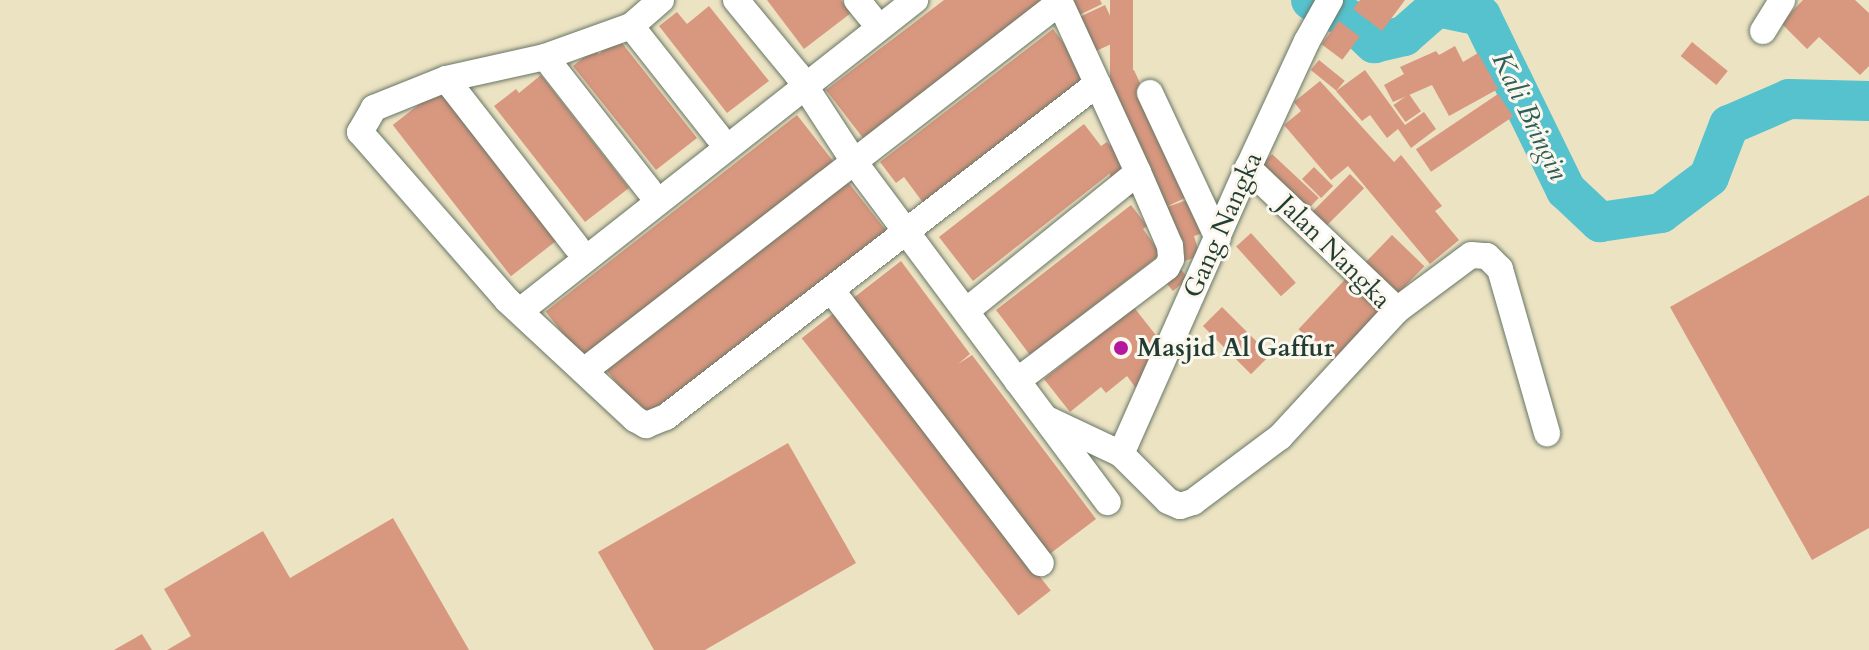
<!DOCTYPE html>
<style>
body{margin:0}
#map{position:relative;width:1869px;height:650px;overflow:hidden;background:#ece3c3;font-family:Cardo,serif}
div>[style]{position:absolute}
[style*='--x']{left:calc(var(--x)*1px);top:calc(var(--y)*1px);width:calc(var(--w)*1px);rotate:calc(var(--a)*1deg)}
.river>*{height:40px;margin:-20px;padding:0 20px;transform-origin:20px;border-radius:20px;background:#55c2cd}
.building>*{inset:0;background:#d8977f;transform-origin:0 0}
.roads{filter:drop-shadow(0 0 2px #677766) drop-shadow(0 0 2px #677766)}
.minor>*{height:26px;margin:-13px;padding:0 13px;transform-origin:13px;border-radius:13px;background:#fff}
.dots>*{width:22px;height:22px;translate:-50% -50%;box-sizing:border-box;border:4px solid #fbf7ec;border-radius:50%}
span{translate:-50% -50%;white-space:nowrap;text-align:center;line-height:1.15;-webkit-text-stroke:6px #fbf7ec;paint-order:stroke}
.street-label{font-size:26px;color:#1f3d34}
.poi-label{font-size:26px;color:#1f3d34;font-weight:700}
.left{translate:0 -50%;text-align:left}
.water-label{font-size:28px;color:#2c5e5a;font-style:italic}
</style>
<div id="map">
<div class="river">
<div style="--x:1311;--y:0;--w:42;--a:26.6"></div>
<div style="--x:1349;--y:19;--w:35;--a:44"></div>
<div style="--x:1374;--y:43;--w:31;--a:-13"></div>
<div style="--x:1404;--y:36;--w:44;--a:-41.3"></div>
<div style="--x:1437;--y:7;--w:45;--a:11.6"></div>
<div style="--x:1481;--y:16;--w:194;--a:64"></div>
<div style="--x:1566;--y:190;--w:47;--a:43.3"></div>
<div style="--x:1600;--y:222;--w:62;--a:-8.4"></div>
<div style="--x:1661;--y:213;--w:60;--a:-36.9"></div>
<div style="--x:1709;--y:177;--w:56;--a:-69"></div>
<div style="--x:1729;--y:125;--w:65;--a:-23.4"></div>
<div style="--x:1789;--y:99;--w:80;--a:1.4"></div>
</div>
<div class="building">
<div style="clip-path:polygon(767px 0,841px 0,851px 13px,804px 49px)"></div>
<div style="clip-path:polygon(944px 0,1045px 0,863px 138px,826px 90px)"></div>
<div style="clip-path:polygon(1064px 0,1100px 0,1102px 4px,1073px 18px)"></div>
<div style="left:1110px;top:0;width:23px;height:197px"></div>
<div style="clip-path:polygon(1360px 0,1405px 0,1382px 31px,1353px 9px)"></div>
<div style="clip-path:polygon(1803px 0,1855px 0,1869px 13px,1869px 66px,1860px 75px,1819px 37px,1807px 49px,1781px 23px)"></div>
<div style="left:1105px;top:5px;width:38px;height:30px;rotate:65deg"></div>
<div style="clip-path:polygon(709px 6px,769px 81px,727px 113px,659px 26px,677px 12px,687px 24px)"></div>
<div style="left:1339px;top:21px;width:26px;height:29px;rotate:37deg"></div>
<div style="clip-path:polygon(1053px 29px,1089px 77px,924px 204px,904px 177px,896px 183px,880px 162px)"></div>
<div style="clip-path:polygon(618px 38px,697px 138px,656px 170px,573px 66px,594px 49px,599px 54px)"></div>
<div style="left:1692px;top:42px;width:46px;height:18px;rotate:39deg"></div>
<div style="clip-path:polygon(1455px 46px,1463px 62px,1478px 53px,1498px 89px,1449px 116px,1432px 85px,1393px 102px,1384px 85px,1404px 74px,1400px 67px,1436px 51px,1439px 55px)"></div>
<div style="left:1319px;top:60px;width:33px;height:13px;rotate:39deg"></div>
<div style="clip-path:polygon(1134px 70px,1191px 195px,1164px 208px,1193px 198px,1203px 233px,1194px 236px,1200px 256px,1181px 262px,1108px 82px)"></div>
<div style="clip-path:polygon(1365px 70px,1405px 125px,1424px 112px,1436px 129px,1411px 148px,1398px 129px,1387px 138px,1370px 115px,1362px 121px,1336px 91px)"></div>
<div style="clip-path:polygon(541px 75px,629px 188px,585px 222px,494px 106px,516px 89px,519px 93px)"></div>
<div style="clip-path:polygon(1320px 81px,1394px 162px,1401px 155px,1442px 206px,1435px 211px,1459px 240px,1430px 264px,1348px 166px,1331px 180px,1284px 125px,1301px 111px,1294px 102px)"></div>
<div style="left:440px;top:88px;width:192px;height:60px;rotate:52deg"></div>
<div style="left:1409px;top:94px;width:21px;height:19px;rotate:55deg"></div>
<div style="left:1498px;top:94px;width:27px;height:99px;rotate:56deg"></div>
<div style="left:797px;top:115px;width:60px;height:319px;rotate:52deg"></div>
<div style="clip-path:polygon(1084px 124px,1101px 146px,1107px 142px,1123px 163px,973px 281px,939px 237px)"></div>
<div style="left:1272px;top:154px;width:64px;height:23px;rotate:43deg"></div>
<div style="left:1314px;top:167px;width:27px;height:17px;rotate:45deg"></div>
<div style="left:1350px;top:174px;width:20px;height:60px;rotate:45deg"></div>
<div style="left:848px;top:182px;width:62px;height:306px;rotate:52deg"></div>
<div style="clip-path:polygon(1869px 195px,1869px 528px,1812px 560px,1670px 307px)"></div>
<div style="clip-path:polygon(1131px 205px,1147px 226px,1143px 229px,1161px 254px,1030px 355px,996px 310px)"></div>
<div style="left:1251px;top:233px;width:67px;height:20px;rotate:48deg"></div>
<div style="left:1392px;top:235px;width:45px;height:47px;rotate:44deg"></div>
<div style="clip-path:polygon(901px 261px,970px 354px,958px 364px,972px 355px,1096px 519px,1047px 556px,852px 299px)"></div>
<div style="left:1178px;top:266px;width:16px;height:20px;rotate:50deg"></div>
<div style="left:1351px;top:273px;width:51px;height:77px;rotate:43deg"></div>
<div style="clip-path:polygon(1129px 301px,1162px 343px,1141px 395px,1127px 376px,1106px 393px,1101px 387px,1070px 412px,1044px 379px,1097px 337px,1092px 330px)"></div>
<div style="left:1222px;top:307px;width:68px;height:27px;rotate:45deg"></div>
<div style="left:834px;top:313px;width:352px;height:41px;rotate:52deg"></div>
<div style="clip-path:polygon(788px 443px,856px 563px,705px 650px,654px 650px,598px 552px)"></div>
<div style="clip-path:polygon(393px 518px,469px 650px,167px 650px,191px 636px,164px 589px,263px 531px,290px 578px)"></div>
<div style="clip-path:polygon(142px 634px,152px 650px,114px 650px)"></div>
</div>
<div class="roads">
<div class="minor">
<div style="--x:661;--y:0;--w:40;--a:139"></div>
<div style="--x:631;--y:26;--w:91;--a:160.2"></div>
<div style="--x:545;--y:57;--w:101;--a:167.5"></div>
<div style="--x:446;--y:79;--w:78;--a:158.1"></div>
<div style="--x:374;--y:108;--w:28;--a:120"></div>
<div style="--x:360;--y:132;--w:223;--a:48.8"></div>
<div style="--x:507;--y:300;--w:175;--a:42.9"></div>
<div style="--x:635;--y:419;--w:13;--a:29"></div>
<div style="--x:646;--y:425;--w:22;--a:-22"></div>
<div style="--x:666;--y:417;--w:545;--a:-37.69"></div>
<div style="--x:736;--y:0;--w:96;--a:50.5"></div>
<div style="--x:797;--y:74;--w:106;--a:56.9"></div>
<div style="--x:855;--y:163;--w:423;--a:53.3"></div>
<div style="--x:857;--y:0;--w:22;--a:51"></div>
<div style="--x:631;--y:26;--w:140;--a:51.7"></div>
<div style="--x:1763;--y:31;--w:36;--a:-58"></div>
<div style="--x:545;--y:57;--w:169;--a:52"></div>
<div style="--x:446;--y:79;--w:212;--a:52.1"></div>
<div style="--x:1150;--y:93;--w:160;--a:64.9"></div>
<div style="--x:1248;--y:168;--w:206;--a:43.6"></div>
<div style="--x:832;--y:291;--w:343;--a:52.5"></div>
<div style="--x:520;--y:311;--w:503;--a:-38.21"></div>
<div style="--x:966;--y:311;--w:221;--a:-38.9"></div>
<div style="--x:584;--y:371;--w:602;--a:-37.78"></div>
<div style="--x:1017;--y:381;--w:188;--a:-37.2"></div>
<div style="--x:1167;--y:267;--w:9;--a:-63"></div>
<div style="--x:1171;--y:259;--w:13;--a:-94"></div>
<div style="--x:1170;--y:246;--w:81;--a:-113.4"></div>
<div style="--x:1138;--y:172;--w:189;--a:-114.7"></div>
<div style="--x:1047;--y:419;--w:82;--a:25.3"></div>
<div style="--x:1121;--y:454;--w:66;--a:45"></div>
<div style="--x:1168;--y:501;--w:13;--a:23"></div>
<div style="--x:1180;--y:506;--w:14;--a:-17"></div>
<div style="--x:1193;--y:502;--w:109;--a:-36.8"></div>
<div style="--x:1280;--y:437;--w:173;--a:-47.3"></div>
<div style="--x:1397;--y:310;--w:92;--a:-36.6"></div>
<div style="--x:1471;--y:255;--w:16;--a:4"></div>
<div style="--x:1487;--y:256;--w:18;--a:45"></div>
<div style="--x:1500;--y:269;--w:171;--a:74"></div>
<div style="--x:1121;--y:454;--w:313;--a:-66.1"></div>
<div style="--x:1248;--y:168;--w:140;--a:-65.1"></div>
<div style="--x:1307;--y:41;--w:47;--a:-60.7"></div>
</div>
</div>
<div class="dots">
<div style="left:1121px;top:348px;background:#b5179e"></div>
</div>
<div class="street-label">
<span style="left:1223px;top:225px;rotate:-66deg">Gang Nangka</span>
<span style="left:1334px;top:252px;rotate:45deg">Jalan Nangka</span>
</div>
<div class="poi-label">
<span class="left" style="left:1137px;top:348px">Masjid Al Gaffur</span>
</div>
<div class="water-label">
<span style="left:1530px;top:116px;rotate:64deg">Kali Bringin</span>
</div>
</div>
